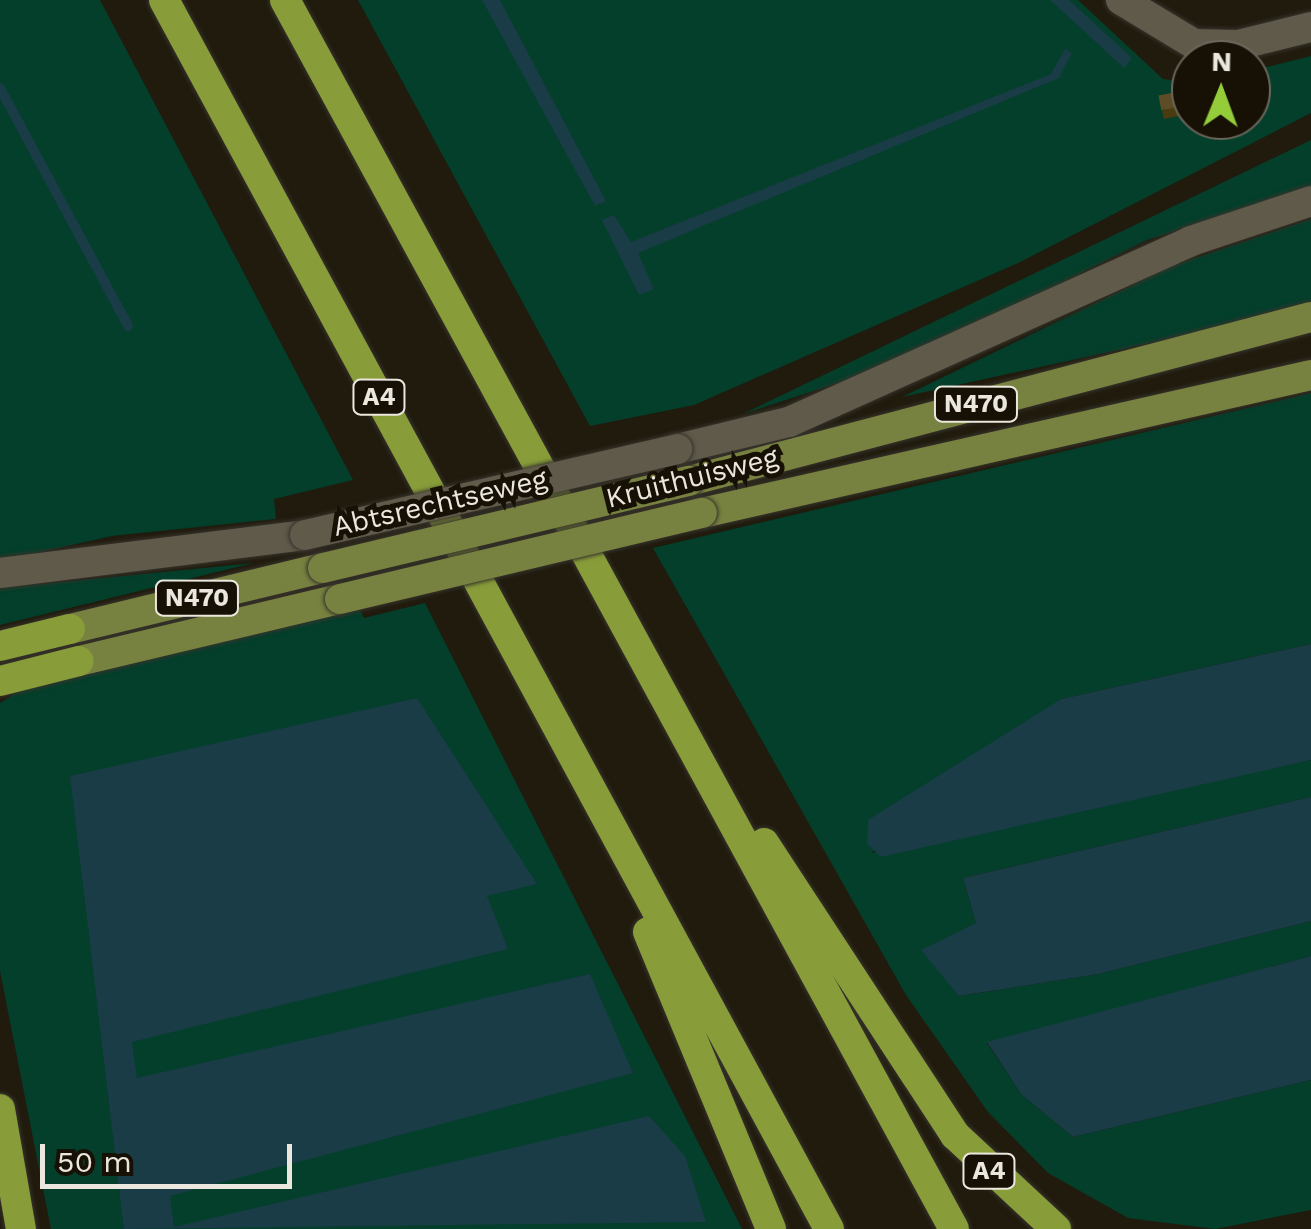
<!DOCTYPE html>
<style>
body{margin:0}
#map{position:relative;width:1311px;height:1229px;overflow:hidden;background:#201b0d;font-family:"Work Sans",sans-serif}
div>[style]{position:absolute}
[style*='--x']{left:calc(var(--x)*1px);top:calc(var(--y)*1px);width:calc(var(--w)*1px);rotate:calc(var(--a)*1deg)}
.green>*{inset:0;background:#033f2b}
.water>*{inset:0;background:#193c46}
.stream>*{height:10px;margin:-5px;padding:0 5px;transform-origin:5px;border-radius:5px;background:#193c46}
.roads{filter:drop-shadow(0 0 2px #37332c) drop-shadow(0 0 2px #37332c)}
.street>*{height:30px;margin:-15px;padding:0 15px;transform-origin:15px;border-radius:15px;background:#605a4b}
.primary>*{height:30px;margin:-15px;padding:0 15px;transform-origin:15px;border-radius:15px;background:#788240}
.highway>*{height:30px;margin:-15px;padding:0 15px;transform-origin:15px;border-radius:15px;background:#889d39}
.bridges{filter:drop-shadow(0 0 2px #37332c) drop-shadow(0 0 2px #37332c)}
.street-bridge>*{height:30px;margin:-15px;padding:0 15px;transform-origin:15px;border-radius:15px;background:#605a4b}
.primary-bridge>*{height:30px;margin:-15px;padding:0 15px;transform-origin:15px;border-radius:15px;background:#788240}
.wall>*{inset:0;background:#4b3b10}
.building>*{inset:0;background:#5c4d26;transform-origin:0 0}
span{translate:-50% -50%;white-space:nowrap;text-align:center;line-height:1.15;-webkit-text-stroke:10px #171105;paint-order:stroke}
.shield-label span{padding:2px 8px;background:#171105;border:2px solid;border-radius:8px;-webkit-text-stroke-width:0}
.shield-label{font-size:25px;color:#ebe7de;font-weight:700}
.street-label{font-size:28px;color:#ebe7de}
.north{position:absolute;left:1171px;top:40px;width:100px;height:100px;box-sizing:border-box;background:#171105;border:2px solid #6c675c;border-radius:50%;rotate:1deg;font-size:28px;font-weight:700;line-height:40px;text-align:center;color:#ebe7de}
.north::after{content:'';display:block;margin:auto;width:35px;height:45px;background:#95cc3a;clip-path:polygon(50% 0,100% 100%,50% 72%,0 100%)}
.scale{position:absolute;left:40px;top:1144px;width:252px;height:45px;box-sizing:border-box;border:5px solid #ebe7de;border-top:0;padding-left:12px;font-size:30px;line-height:35px;white-space:nowrap;color:#ebe7de;-webkit-text-stroke:8px #171105;paint-order:stroke}
</style>
<div id="map">
<div class="green">
<div style="clip-path:polygon(0 0,100px 0,353px 480px,274px 499px,276px 519px,112px 536px,0 561px)"></div>
<div style="clip-path:polygon(358px 0,1078px 0,1163px 79px,1191px 82px,1191px 120px,1251px 120px,1251px 71px,1311px 56px,1311px 113px,1020px 262px,694px 405px,590px 426px)"></div>
<div style="clip-path:polygon(1311px 140px,1311px 187px,1147px 240px,900px 363px,743px 414px)"></div>
<div style="clip-path:polygon(1311px 219px,1311px 308px,902px 397px,1172px 266px)"></div>
<div style="clip-path:polygon(1311px 393px,1311px 644px,1061px 699px,871px 853px,1311px 760px,1311px 797px,963px 878px,976px 923px,922px 950px,960px 996px,1098px 974px,1311px 921px,1311px 956px,987px 1043px,1021px 1094px,1073px 1137px,1311px 1080px,1311px 1210px,1215px 1229px,1128px 1218px,1048px 1173px,988px 1112px,906px 995px,653px 548px)"></div>
<div style="clip-path:polygon(254px 563px,0 625px,0 588px)"></div>
<div style="clip-path:polygon(425px 603px,742px 1229px,51px 1229px,0 971px,0 703px,33px 682px,359px 609px,364px 618px)"></div>
</div>
<div class="water">
<div style="clip-path:polygon(482px 0,500px 0,606px 201px,595px 206px)"></div>
<div style="clip-path:polygon(1050px 0,1069px 0,1132px 58px,1124px 68px)"></div>
<div style="clip-path:polygon(1065px 49px,1072px 53px,1059px 78px,638px 253px,654px 289px,639px 295px,602px 220px,614px 215px,631px 242px,1051px 74px)"></div>
<div style="clip-path:polygon(1311px 644px,1311px 760px,881px 857px,867px 844px,868px 820px,1061px 699px)"></div>
<div style="clip-path:polygon(417px 698px,537px 884px,487px 896px,508px 949px,132px 1042px,137px 1078px,590px 974px,633px 1073px,170px 1196px,174px 1227px,649px 1116px,685px 1156px,706px 1222px,124px 1229px,70px 776px)"></div>
<div style="clip-path:polygon(1311px 797px,1311px 921px,1098px 974px,959px 996px,921px 950px,976px 923px,963px 878px)"></div>
<div style="clip-path:polygon(1311px 956px,1311px 1080px,1073px 1137px,1021px 1094px,987px 1042px)"></div>
</div>
<div class="stream">
<div style="--x:0;--y:88;--w:270;--a:61.7"></div>
</div>
<div class="roads">
<div class="street">
<div style="--x:1121;--y:0;--w:85;--a:31.1"></div>
<div style="--x:1194;--y:44;--w:44;--a:1.3"></div>
<div style="--x:1238;--y:45;--w:75;--a:-13.9"></div>
<div style="--x:677;--y:449;--w:115;--a:-13.6"></div>
<div style="--x:789;--y:422;--w:441;--a:-24.2"></div>
<div style="--x:1191;--y:241;--w:126;--a:-18.4"></div>
<div style="--x:0;--y:573;--w:307;--a:-7.1"></div>
</div>
<div class="primary">
<div style="--x:689;--y:481;--w:643;--a:-14.77"></div>
<div style="--x:702;--y:513;--w:624;--a:-12.77"></div>
<div style="--x:70;--y:629;--w:260;--a:-13.6"></div>
<div style="--x:79;--y:661;--w:268;--a:-13.4"></div>
</div>
<div class="highway">
<div style="--x:164;--y:0;--w:1397;--a:61.58"></div>
<div style="--x:285;--y:0;--w:1399;--a:61.44"></div>
<div style="--x:0;--y:646;--w:72;--a:-13.7"></div>
<div style="--x:0;--y:681;--w:81;--a:-14.2"></div>
<div style="--x:764;--y:843;--w:349;--a:56.8"></div>
<div style="--x:955;--y:1135;--w:138;--a:42.9"></div>
<div style="--x:648;--y:932;--w:321;--a:67.5"></div>
<div style="--x:0;--y:1109;--w:122;--a:80.1"></div>
</div>
</div>
<div class="bridges">
<div class="street-bridge">
<div style="--x:305;--y:535;--w:382;--a:-13"></div>
</div>
<div class="primary-bridge">
<div style="--x:323;--y:568;--w:376;--a:-13.4"></div>
<div style="--x:340;--y:599;--w:372;--a:-13.4"></div>
</div>
</div>
<div class="wall">
<div style="clip-path:polygon(1185px 100px,1188px 114px,1164px 119px,1162px 111px)"></div>
</div>
<div class="building">
<div style="left:1182px;top:91px;width:15px;height:24px;rotate:79deg"></div>
</div>
<div class="shield-label">
<span style="left:379px;top:397px">A4</span>
<span style="left:976px;top:404px">N470</span>
<span style="left:197px;top:598px">N470</span>
<span style="left:989px;top:1171px">A4</span>
</div>
<div class="street-label">
<span style="left:692px;top:478px;rotate:-14deg">Kruithuisweg</span>
<span style="left:440px;top:503px;rotate:-13deg">Abtsrechtseweg</span>
</div>
<div class="north">N</div>
<div class="scale">50 m</div>
</div>
